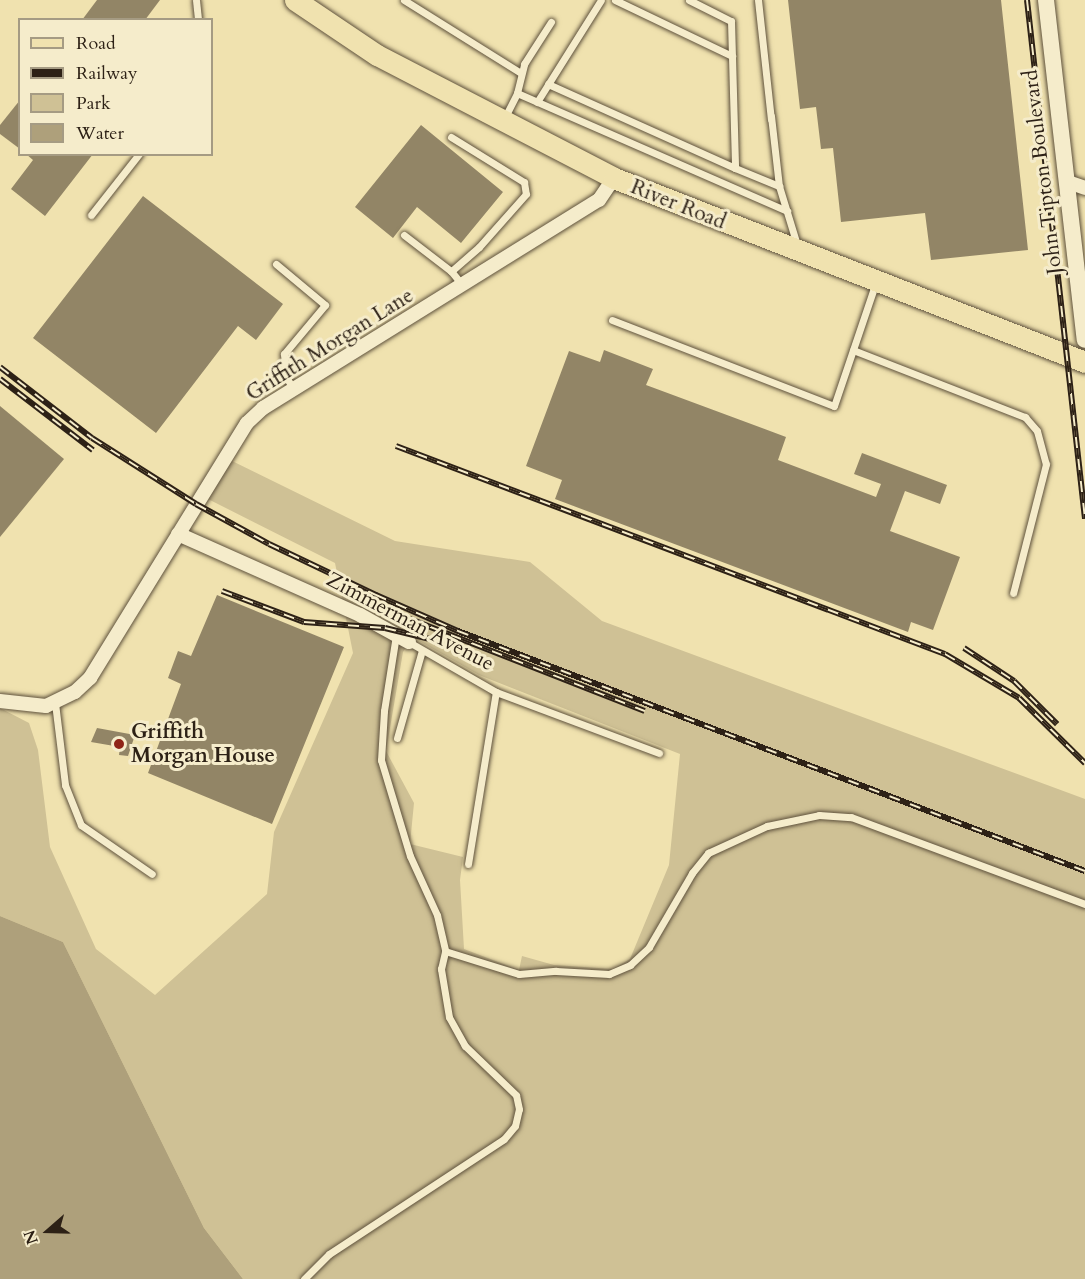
<!DOCTYPE html>
<style>
body{margin:0}
#map{position:relative;width:1085px;height:1279px;overflow:hidden;background:#f0e2af;font-family:Cardo,serif}
div>[style]{position:absolute}
[style*='--x']{left:calc(var(--x)*1px);top:calc(var(--y)*1px);width:calc(var(--w)*1px);rotate:calc(var(--a)*1deg)}
.green>*{inset:0;background:#cfc195}
.water>*{inset:0;background:#aea07b}
.building>*{inset:0;background:#928566}
.roads{filter:drop-shadow(0 0 2px #5e513c) drop-shadow(0 0 2px #5e513c)}
.service>*{height:7px;margin:-3.5px;padding:0 3.5px;transform-origin:3.5px;border-radius:3.5px;background:#f5eccb}
.minor>*{height:14px;margin:-7px;padding:0 7px;transform-origin:7px;border-radius:7px;background:#f5eccb}
.tertiary>*{height:16px;margin:-8px;padding:0 8px;transform-origin:8px;border-radius:8px;background:#f5eccb}
.primary>*{height:21px;margin:-10.5px;padding:0 10.5px;transform-origin:10.5px;border-radius:10.5px;background:#f0e2af}
.rail>*{height:6px;margin-top:-3px;transform-origin:0;background:repeating-linear-gradient(90deg,#f5eccb 0 11px,#2d2116 0 22px);box-sizing:border-box;border-block:2px solid #2d2116}
.dots>*{width:16px;height:16px;translate:-50% -50%;box-sizing:border-box;border:3px solid #f5eccb;border-radius:50%}
span{translate:-50% -50%;white-space:nowrap;text-align:center;line-height:1.15;-webkit-text-stroke:6px #f5eccb;paint-order:stroke}
.street-label{font-size:21px;color:#2d2116}
.poi-label{font-size:21px;color:#2d2116;font-weight:700}
.left{translate:0 -50%;text-align:left}
.legend{position:absolute;left:18px;top:18px;width:195px;height:138px;box-sizing:border-box;background:#f5eccb;border:2px solid #a59b83;margin:0;padding:8px 10px;list-style:none;font-size:18px;color:#2d2116}
.legend li{display:flex;align-items:center;gap:12px;height:30px}
.legend b{width:30px;border:2px solid #a59b83}
.north{position:absolute;left:18px;top:1201px;width:60px;height:60px;-webkit-text-stroke:4px #f5eccb;paint-order:stroke;rotate:250deg;font-size:16px;font-weight:700;line-height:24px;text-align:center;color:#2d2116}
.north::after{content:'';display:block;margin:auto;width:21px;height:27px;background:#2d2116;clip-path:polygon(50% 0,100% 100%,50% 72%,0 100%)}
</style>
<div id="map">
<div class="green">
<div style="clip-path:polygon(evenodd,224px 457px,395px 541px,530px 562px,602px 621px,1085px 799px,1085px 1279px,243px 1279px,204px 1228px,63px 942px,0 916px,0 708px,29px 723px,38px 750px,50px 847px,96px 949px,155px 995px,267px 894px,274px 832px,353px 653px,335px 563px,200px 495px,224px 457px,416px 639px,479px 675px,680px 754px,669px 865px,630px 959px,613px 969px,554px 965px,522px 956px,519px 970px,464px 949px,460px 880px,463px 857px,410px 844px,414px 803px,386px 751px,403px 652px,409px 642px,416px 639px)"></div>
</div>
<div class="water">
<div style="clip-path:polygon(0 916px,63px 942px,204px 1228px,243px 1279px,0 1279px)"></div>
</div>
<div class="building">
<div style="clip-path:polygon(97px 0,160px 0,145px 20px,82px 20px)"></div>
<div style="clip-path:polygon(788px 0,1001px 0,1028px 250px,931px 260px,925px 213px,841px 222px,833px 148px,821px 149px,816px 107px,800px 109px)"></div>
<div style="clip-path:polygon(20px 100px,20px 149px,0 134px,0 125px)"></div>
<div style="clip-path:polygon(421px 125px,503px 192px,461px 243px,417px 207px,393px 238px,355px 207px)"></div>
<div style="clip-path:polygon(26px 154px,93px 154px,45px 216px,11px 189px,33px 160px)"></div>
<div style="clip-path:polygon(143px 196px,283px 304px,256px 340px,238px 326px,156px 433px,33px 338px)"></div>
<div style="clip-path:polygon(604px 350px,653px 369px,646px 385px,786px 437px,778px 460px,876px 497px,881px 484px,854px 474px,862px 453px,947px 485px,940px 504px,905px 491px,890px 531px,960px 557px,933px 630px,911px 622px,908px 632px,555px 499px,562px 480px,526px 466px,569px 351px,600px 362px)"></div>
<div style="clip-path:polygon(0 406px,64px 459px,0 537px)"></div>
<div style="clip-path:polygon(217px 595px,344px 647px,272px 824px,148px 773px,181px 684px,168px 678px,178px 651px,191px 656px)"></div>
<div style="clip-path:polygon(97px 728px,135px 735px,128px 756px,119px 755px,120px 747px,91px 742px)"></div>
</div>
<div class="roads">
<div class="service">
<div style="--x:196;--y:0;--w:20;--a:84"></div>
<div style="--x:404;--y:0;--w:138;--a:32"></div>
<div style="--x:615;--y:0;--w:130;--a:25.6"></div>
<div style="--x:689;--y:0;--w:47;--a:26.6"></div>
<div style="--x:731;--y:21;--w:147;--a:88.4"></div>
<div style="--x:735;--y:168;--w:48;--a:22.2"></div>
<div style="--x:758;--y:0;--w:120;--a:83.8"></div>
<div style="--x:548;--y:84;--w:205;--a:24.2"></div>
<div style="--x:517;--y:93;--w:30;--a:-76"></div>
<div style="--x:524;--y:64;--w:50;--a:-57.3"></div>
<div style="--x:537;--y:102;--w:120;--a:-57.9"></div>
<div style="--x:771;--y:116;--w:70;--a:83.5"></div>
<div style="--x:779;--y:186;--w:62;--a:73"></div>
<div style="--x:505;--y:117;--w:27;--a:-63"></div>
<div style="--x:517;--y:93;--w:295;--a:23.6"></div>
<div style="--x:451;--y:137;--w:86;--a:31.7"></div>
<div style="--x:524;--y:182;--w:12;--a:81"></div>
<div style="--x:526;--y:194;--w:71;--a:131.6"></div>
<div style="--x:479;--y:247;--w:37;--a:139"></div>
<div style="--x:451;--y:271;--w:19;--a:51"></div>
<div style="--x:91;--y:215;--w:78;--a:-51.8"></div>
<div style="--x:404;--y:235;--w:59;--a:37.5"></div>
<div style="--x:276;--y:264;--w:64;--a:39.9"></div>
<div style="--x:325;--y:305;--w:64;--a:129.9"></div>
<div style="--x:284;--y:354;--w:23;--a:85"></div>
<div style="--x:286;--y:377;--w:15;--a:58"></div>
<div style="--x:612;--y:320;--w:238;--a:21.2"></div>
<div style="--x:834;--y:406;--w:131;--a:-71.3"></div>
<div style="--x:853;--y:350;--w:185;--a:21.3"></div>
<div style="--x:1025;--y:417;--w:18;--a:49"></div>
<div style="--x:1037;--y:431;--w:34;--a:75"></div>
<div style="--x:1046;--y:464;--w:133;--a:104.3"></div>
<div style="--x:396;--y:635;--w:77;--a:99"></div>
<div style="--x:384;--y:711;--w:49;--a:93.5"></div>
<div style="--x:381;--y:760;--w:100;--a:73.2"></div>
<div style="--x:410;--y:856;--w:65;--a:65.4"></div>
<div style="--x:437;--y:915;--w:37;--a:77"></div>
<div style="--x:445;--y:951;--w:77;--a:17.3"></div>
<div style="--x:519;--y:974;--w:37;--a:-5"></div>
<div style="--x:556;--y:971;--w:53;--a:3.2"></div>
<div style="--x:609;--y:974;--w:23;--a:-23"></div>
<div style="--x:630;--y:965;--w:26;--a:-43"></div>
<div style="--x:649;--y:947;--w:86;--a:-59.8"></div>
<div style="--x:692;--y:873;--w:26;--a:-51"></div>
<div style="--x:708;--y:853;--w:65;--a:-24.6"></div>
<div style="--x:767;--y:826;--w:53;--a:-11.9"></div>
<div style="--x:819;--y:815;--w:32;--a:4"></div>
<div style="--x:851;--y:817;--w:250;--a:20.4"></div>
<div style="--x:409;--y:642;--w:100;--a:29.9"></div>
<div style="--x:496;--y:692;--w:174;--a:20.5"></div>
<div style="--x:55;--y:703;--w:83;--a:83"></div>
<div style="--x:65;--y:785;--w:43;--a:68.2"></div>
<div style="--x:81;--y:825;--w:86;--a:34.6"></div>
<div style="--x:397;--y:738;--w:91;--a:-74.1"></div>
<div style="--x:468;--y:864;--w:174;--a:-80.8"></div>
<div style="--x:304;--y:1279;--w:35;--a:-45"></div>
<div style="--x:329;--y:1254;--w:209;--a:-33.3"></div>
<div style="--x:504;--y:1139;--w:17;--a:-50"></div>
<div style="--x:515;--y:1126;--w:17;--a:-77"></div>
<div style="--x:519;--y:1109;--w:14;--a:-102"></div>
<div style="--x:516;--y:1095;--w:71;--a:-136.1"></div>
<div style="--x:465;--y:1046;--w:33;--a:-119"></div>
<div style="--x:449;--y:1017;--w:49;--a:-99.5"></div>
<div style="--x:441;--y:969;--w:18;--a:-77"></div>
</div>
<div class="minor">
<div style="--x:1068;--y:182;--w:18;--a:19"></div>
<div style="--x:178;--y:534;--w:199;--a:24"></div>
<div style="--x:360;--y:615;--w:56;--a:28.9"></div>
<div style="--x:0;--y:701;--w:46;--a:6.2"></div>
<div style="--x:46;--y:706;--w:32;--a:-26"></div>
<div style="--x:75;--y:692;--w:21;--a:-43"></div>
<div style="--x:90;--y:678;--w:299;--a:-58.4"></div>
<div style="--x:247;--y:423;--w:22;--a:-43"></div>
<div style="--x:263;--y:408;--w:395;--a:-31.8"></div>
<div style="--x:599;--y:200;--w:27;--a:-56"></div>
</div>
<div class="tertiary">
<div style="--x:1046;--y:0;--w:342;--a:83.5"></div>
</div>
<div class="primary">
<div style="--x:295;--y:0;--w:99;--a:33.9"></div>
<div style="--x:377;--y:55;--w:267;--a:27.4"></div>
<div style="--x:614;--y:178;--w:506;--a:21.34"></div>
</div>
</div>
<div class="rail">
<div style="--x:1027;--y:0;--w:522;--a:83.62"></div>
<div style="--x:0;--y:367;--w:116;--a:37.7"></div>
<div style="--x:92;--y:438;--w:123;--a:32.4"></div>
<div style="--x:196;--y:504;--w:83;--a:28.7"></div>
<div style="--x:269;--y:544;--w:119;--a:25.5"></div>
<div style="--x:376;--y:595;--w:90;--a:23.7"></div>
<div style="--x:458;--y:631;--w:671;--a:20.95"></div>
<div style="--x:0;--y:379;--w:117;--a:37.4"></div>
<div style="--x:396;--y:446;--w:587;--a:20.75"></div>
<div style="--x:945;--y:654;--w:86;--a:30.7"></div>
<div style="--x:1019;--y:698;--w:93;--a:44.6"></div>
<div style="--x:222;--y:591;--w:88;--a:20.7"></div>
<div style="--x:304;--y:622;--w:81;--a:4.2"></div>
<div style="--x:385;--y:628;--w:59;--a:13.8"></div>
<div style="--x:410;--y:619;--w:252;--a:21.4"></div>
<div style="--x:964;--y:648;--w:60;--a:33.4"></div>
<div style="--x:1014;--y:681;--w:61;--a:45"></div>
</div>
<div class="dots">
<div style="left:119px;top:744px;background:#8f2418"></div>
</div>
<div class="street-label">
<span style="left:1043px;top:172px;rotate:-97deg">John Tipton Boulevard</span>
<span style="left:678px;top:205px;rotate:22deg">River Road</span>
<span style="left:330px;top:345px;rotate:-32deg">Griffith Morgan Lane</span>
<span style="left:410px;top:622px;rotate:28deg">Zimmerman Avenue</span>
</div>
<div class="poi-label">
<span class="left" style="left:131px;top:744px">Griffith<br>Morgan House</span>
</div>
<ul class="legend">
<li><b style="height:8px;background:#f0e2af"></b>Road</li>
<li><b style="height:8px;background:#2d2116"></b>Railway</li>
<li><b style="height:16px;background:#cfc195"></b>Park</li>
<li><b style="height:16px;background:#aea07b"></b>Water</li>
</ul>
<div class="north">N</div>
</div>
